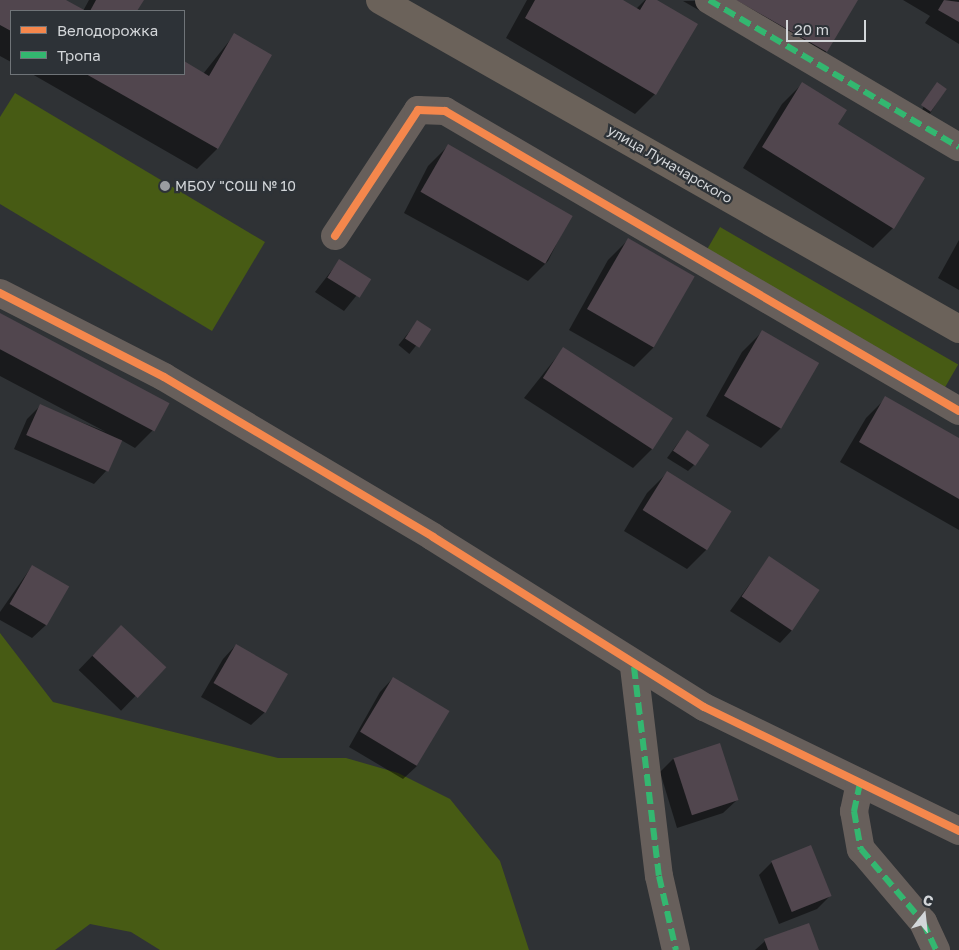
<!DOCTYPE html>
<meta charset="utf-8">
<style>
body{margin:0}
#map{position:relative;width:959px;height:950px;overflow:hidden;background:#2f3235;font-family:"Golos Text",sans-serif}
div>[style]{position:absolute}
[style*='--x']{left:calc(var(--x)*1px);top:calc(var(--y)*1px);width:calc(var(--w)*1px);rotate:calc(var(--a)*1deg)}
.green>*{inset:0;background:#475b14;transform-origin:0 0}
.shadow>*{inset:0;background:#0007;transform-origin:0 0}
.building>*{inset:0;background:#51464e;transform-origin:0 0}
.street>*{height:28px;margin:-14px;padding:0 14px;transform-origin:14px;border-radius:14px;background:#675f5b}
.secondary>*{height:28px;margin:-14px;padding:0 14px;transform-origin:14px;border-radius:14px;background:#6b625a}
.quiet>*{height:6px;margin-top:-3px;transform-origin:0;background:repeating-linear-gradient(90deg,#33b770 0 12px,transparent 0 18px)}
.cycleway>*{height:8px;margin:-4px;padding:0 4px;transform-origin:4px;border-radius:4px;background:#f5874c}
.dots>*{width:14px;height:14px;translate:-50% -50%;box-sizing:border-box;border:2px solid #2d3237;border-radius:50%}
span{translate:-50% -50%;white-space:nowrap;text-align:center;line-height:1.15;-webkit-text-stroke:4.5px #2d3237;paint-order:stroke}
.street-label{font-size:14px;color:#d3d6d9}
.poi-label{font-size:14px;color:#d3d6d9}
.left{translate:0 -50%;text-align:left}
.legend{position:absolute;left:10px;top:10px;width:175px;height:65px;box-sizing:border-box;background:#2d3237;border:1px solid #6f7478;margin:0;padding:6px 9px;list-style:none;font-size:15px;color:#d3d6d9}
.legend li{display:flex;align-items:center;gap:10px;height:25px}
.legend b{width:25px;border:1px solid #6f7478}
.north{position:absolute;left:899px;top:890px;width:50px;height:50px;-webkit-text-stroke:4px #2d3237;paint-order:stroke;rotate:16deg;font-size:14px;font-weight:700;line-height:20px;text-align:center;color:#d3d6d9}
.north::after{content:'';display:block;margin:auto;width:18px;height:22px;background:#d3d6d9;clip-path:polygon(50% 0,100% 100%,50% 72%,0 100%)}
.scale{position:absolute;left:786px;top:20px;width:80px;height:22px;box-sizing:border-box;border:2px solid #d3d6d9;border-top:0;padding-left:6px;font-size:15px;line-height:18px;white-space:nowrap;color:#d3d6d9;-webkit-text-stroke:4px #2d3237;paint-order:stroke}
</style>
<div id="map">
<div class="green">
<div style="clip-path:polygon(15px 93px,265px 242px,212px 331px,0 204px,0 117px)"></div>
<div style="left:720px;top:227px;width:275px;height:30px;rotate:30deg"></div>
<div style="clip-path:polygon(0 633px,53px 702px,278px 758px,346px 758px,398px 773px,450px 799px,500px 861px,529px 950px,160px 950px,131px 932px,90px 924px,55px 950px,0 950px)"></div>
</div>
<div class="shadow">
<div style="clip-path:polygon(0 0,63px 0,83px 11px,89px 0,142px 0,136px 11px,11px 11px,11px 62px,0 56px)"></div>
<div style="clip-path:polygon(527px 0,620px 0,636px 9px,645px 0,654px 0,696px 24px,655px 94px,635px 114px,506px 38px)"></div>
<div style="clip-path:polygon(856px 0,826px 52px,806px 72px,683px 1px)"></div>
<div style="clip-path:polygon(903px 0,959px 0,959px 44px,925px 23px,930px 16px)"></div>
<div style="clip-path:polygon(234px 35px,217px 149px,197px 169px,32px 74px,184px 74px,184px 63px,203px 74px)"></div>
<div style="clip-path:polygon(802px 84px,836px 125px,893px 228px,873px 248px,743px 168px,782px 104px)"></div>
<div style="left:938px;top:84px;width:9px;height:36px;rotate:32deg"></div>
<div style="clip-path:polygon(448px 146px,570px 217px,548px 261px,528px 281px,404px 213px,428px 166px)"></div>
<div style="clip-path:polygon(628px 240px,654px 347px,634px 367px,569px 330px,608px 260px)"></div>
<div style="clip-path:polygon(959px 240px,959px 290px,938px 278px)"></div>
<div style="clip-path:polygon(339px 261px,369px 280px,344px 311px,315px 292px)"></div>
<div style="clip-path:polygon(0 315px,167px 404px,155px 428px,135px 448px,121px 440px,107px 470px,94px 484px,14px 449px,27px 419px,40px 406px,106px 432px,0 376px)"></div>
<div style="left:418px;top:321px;width:14px;height:31px;rotate:39deg"></div>
<div style="clip-path:polygon(762px 332px,781px 428px,761px 448px,706px 416px,742px 352px)"></div>
<div style="clip-path:polygon(563px 349px,653px 448px,633px 468px,524px 398px)"></div>
<div style="clip-path:polygon(886px 398px,959px 440px,959px 530px,840px 462px,866px 418px)"></div>
<div style="clip-path:polygon(687px 431px,694px 465px,688px 471px,667px 458px)"></div>
<div style="clip-path:polygon(667px 473px,707px 549px,687px 569px,624px 531px,647px 493px)"></div>
<div style="clip-path:polygon(769px 558px,793px 629px,780px 643px,730px 611px)"></div>
<div style="clip-path:polygon(32px 566px,67px 587px,46px 625px,32px 638px,0 620px,0 612px)"></div>
<div style="left:121px;top:626px;width:59px;height:61px;rotate:44deg"></div>
<div style="clip-path:polygon(236px 645px,265px 712px,251px 725px,201px 697px,223px 659px)"></div>
<div style="clip-path:polygon(393px 678px,417px 766px,403px 779px,349px 747px,380px 692px)"></div>
<div style="clip-path:polygon(673px 759px,737px 800px,723px 813px,677px 828px,660px 772px)"></div>
<div style="clip-path:polygon(772px 862px,831px 895px,817px 909px,779px 924px,759px 875px)"></div>
<div style="clip-path:polygon(765px 941px,818px 950px,755px 950px)"></div>
</div>
<div class="building">
<div style="clip-path:polygon(0 0,66px 0,86px 11px,11px 11px,11px 31px,0 25px)"></div>
<div style="clip-path:polygon(96px 0,144px 0,137px 11px,90px 11px)"></div>
<div style="clip-path:polygon(535px 0,623px 0,640px 10px,646px 0,657px 0,698px 24px,656px 95px,525px 18px)"></div>
<div style="clip-path:polygon(736px 0,858px 0,827px 52px)"></div>
<div style="clip-path:polygon(944px 0,959px 2px,959px 22px,938px 10px)"></div>
<div style="clip-path:polygon(234px 33px,272px 55px,218px 149px,86px 74px,184px 74px,184px 61px,209px 76px)"></div>
<div style="clip-path:polygon(802px 82px,847px 110px,838px 124px,925px 178px,894px 229px,762px 147px)"></div>
<div style="left:937px;top:82px;width:12px;height:28px;rotate:35deg"></div>
<div style="left:448px;top:144px;width:144px;height:55px;rotate:30deg"></div>
<div style="left:628px;top:238px;width:77px;height:82px;rotate:30deg"></div>
<div style="left:339px;top:259px;width:38px;height:22px;rotate:32deg"></div>
<div style="left:0;top:313px;width:192px;height:32px;rotate:28deg"></div>
<div style="left:417px;top:320px;width:17px;height:22px;rotate:33deg"></div>
<div style="left:762px;top:330px;width:66px;height:76px;rotate:30deg"></div>
<div style="left:563px;top:347px;width:131px;height:37px;rotate:33deg"></div>
<div style="clip-path:polygon(885px 396px,959px 438px,959px 499px,859px 442px)"></div>
<div style="left:40px;top:404px;width:90px;height:34px;rotate:24deg"></div>
<div style="left:687px;top:430px;width:27px;height:25px;rotate:34deg"></div>
<div style="left:667px;top:471px;width:76px;height:46px;rotate:32deg"></div>
<div style="left:769px;top:556px;width:61px;height:49px;rotate:34deg"></div>
<div style="left:32px;top:565px;width:43px;height:45px;rotate:30deg"></div>
<div style="left:121px;top:625px;width:62px;height:42px;rotate:43deg"></div>
<div style="left:236px;top:644px;width:60px;height:45px;rotate:30deg"></div>
<div style="left:393px;top:677px;width:66px;height:64px;rotate:31deg"></div>
<div style="left:720px;top:743px;width:60px;height:49px;rotate:72deg"></div>
<div style="left:811px;top:845px;width:55px;height:43px;rotate:68deg"></div>
<div style="clip-path:polygon(809px 923px,819px 950px,768px 950px,764px 939px)"></div>
</div>
<div class="street">
<div style="--x:709;--y:0;--w:290;--a:30.5"></div>
<div style="--x:335;--y:236;--w:151;--a:-56.6"></div>
<div style="--x:418;--y:110;--w:27;--a:2"></div>
<div style="--x:445;--y:111;--w:595;--a:30.27"></div>
<div style="--x:0;--y:293;--w:184;--a:27.1"></div>
<div style="--x:164;--y:377;--w:313;--a:30.7"></div>
<div style="--x:433;--y:537;--w:320;--a:32.1"></div>
<div style="--x:704;--y:707;--w:284;--a:25.9"></div>
<div style="--x:634;--y:667;--w:210;--a:83.2"></div>
<div style="--x:659;--y:876;--w:76;--a:77.1"></div>
<div style="--x:860;--y:783;--w:29;--a:102"></div>
<div style="--x:854;--y:811;--w:39;--a:80"></div>
<div style="--x:861;--y:849;--w:96;--a:49.7"></div>
<div style="--x:923;--y:922;--w:31;--a:65"></div>
</div>
<div class="secondary">
<div style="--x:380;--y:0;--w:666;--a:29.61"></div>
</div>
<div class="quiet">
<div style="--x:709;--y:0;--w:290;--a:30.5"></div>
<div style="--x:634;--y:667;--w:210;--a:83.2"></div>
<div style="--x:659;--y:876;--w:76;--a:77.1"></div>
<div style="--x:860;--y:783;--w:29;--a:102"></div>
<div style="--x:854;--y:811;--w:39;--a:80"></div>
<div style="--x:861;--y:849;--w:96;--a:49.7"></div>
<div style="--x:923;--y:922;--w:31;--a:65"></div>
</div>
<div class="cycleway">
<div style="--x:335;--y:236;--w:151;--a:-56.6"></div>
<div style="--x:418;--y:110;--w:27;--a:2"></div>
<div style="--x:445;--y:111;--w:595;--a:30.27"></div>
<div style="--x:0;--y:293;--w:184;--a:27.1"></div>
<div style="--x:164;--y:377;--w:313;--a:30.7"></div>
<div style="--x:433;--y:537;--w:320;--a:32.1"></div>
<div style="--x:704;--y:707;--w:284;--a:25.9"></div>
</div>
<div class="dots">
<div style="left:165px;top:186px;background:#9a9da0"></div>
</div>
<div class="street-label">
<span style="left:670px;top:164px;rotate:30deg">улица Луначарского</span>
</div>
<div class="poi-label">
<span class="left" style="left:175px;top:186px">МБОУ "СОШ № 10</span>
</div>
<ul class="legend">
<li><b style="height:6px;background:#f5874c"></b>Велодорожка</li>
<li><b style="height:6px;background:#33b770"></b>Тропа</li>
</ul>
<div class="north">С</div>
<div class="scale">20 m</div>
</div>
